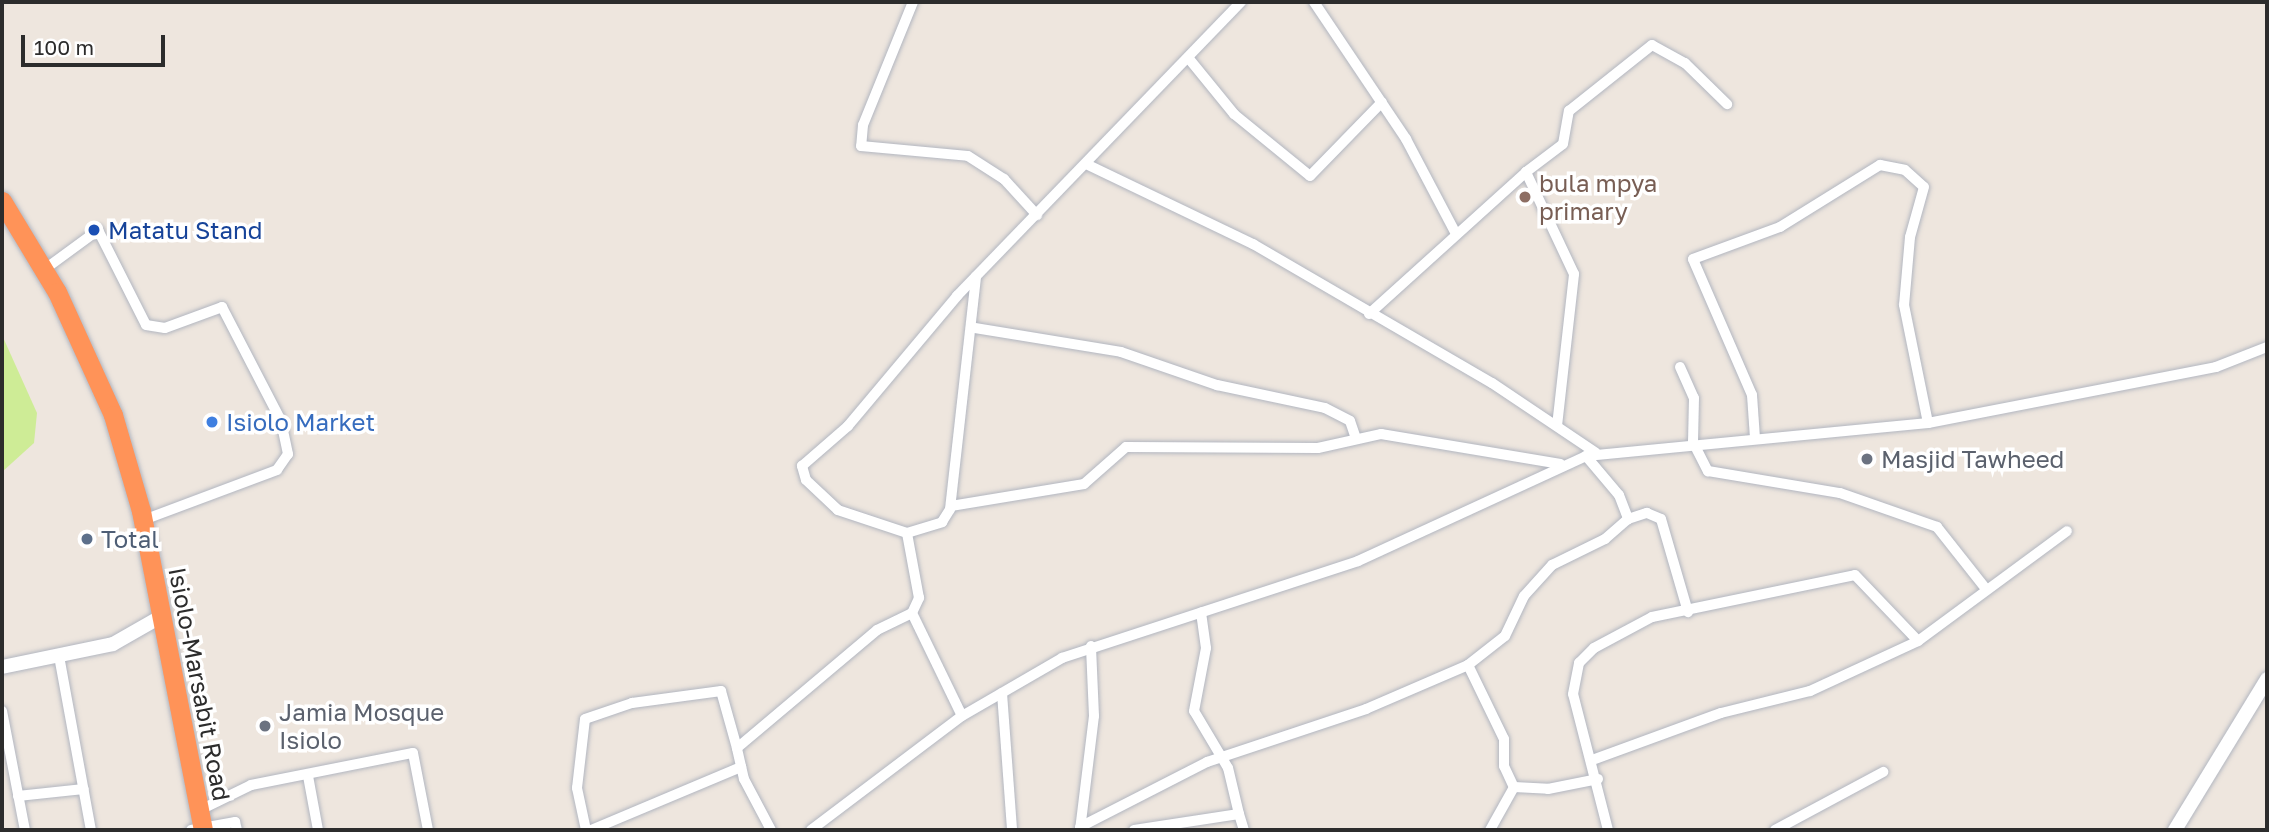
<!DOCTYPE html>
<style>
body{margin:0}
#map{position:relative;width:2269px;height:832px;overflow:hidden;background:#eee6de;font-family:"Golos Text",sans-serif}
div>[style]{position:absolute}
[style*='--x']{left:calc(var(--x)*1px);top:calc(var(--y)*1px);width:calc(var(--w)*1px);rotate:calc(var(--a)*1deg)}
.pitch>*{inset:0;background:#ceec96}
.roads{filter:drop-shadow(0 0 2px #b2b6c0) drop-shadow(0 0 2px #b2b6c0)}
.street>*{height:10px;margin:-5px;padding:0 5px;transform-origin:5px;border-radius:5px;background:#fff}
.secondary>*{height:14px;margin:-7px;padding:0 7px;transform-origin:7px;border-radius:7px;background:#fff}
.highway>*{height:19px;margin:-9.5px;padding:0 9.5px;transform-origin:9.5px;border-radius:9.5px;background:#ff9358}
.dots>*{width:19px;height:19px;translate:-50% -50%;box-sizing:border-box;border:4px solid #fff;border-radius:50%}
span{translate:-50% -50%;white-space:nowrap;text-align:center;line-height:1.15;-webkit-text-stroke:7px #fff;paint-order:stroke}
.education-label{font-size:24px;color:#785e54}
.left{translate:0 -50%;text-align:left}
.transit-label{font-size:24px;color:#164399}
.shop-label{font-size:24px;color:#366cbe}
.worship-label{font-size:24px;color:#5b616d}
.service-label{font-size:24px;color:#4e5e75}
.street-label{font-size:24px;color:#2c2c2c}
.frame{position:absolute;inset:0;border:4px solid #2c2c2c;pointer-events:none}
.scale{position:absolute;left:21px;top:35px;width:144px;height:32px;box-sizing:border-box;border:4px solid #2c2c2c;border-top:0;padding-left:9px;font-size:21px;line-height:24px;white-space:nowrap;color:#2c2c2c;-webkit-text-stroke:5px #fff;paint-order:stroke}
</style>
<div id="map">
<div class="pitch">
<div style="clip-path:polygon(2px 335px,37px 413px,34px 443px,2px 472px)"></div>
</div>
<div class="roads">
<div class="street">
<div style="--x:913;--y:2;--w:133;--a:112.1"></div>
<div style="--x:863;--y:125;--w:21;--a:95"></div>
<div style="--x:861;--y:146;--w:107;--a:5.3"></div>
<div style="--x:968;--y:156;--w:43;--a:32.6"></div>
<div style="--x:1004;--y:179;--w:49;--a:47.5"></div>
<div style="--x:1314;--y:2;--w:165;--a:56.1"></div>
<div style="--x:1406;--y:139;--w:107;--a:62.2"></div>
<div style="--x:1190;--y:60;--w:70;--a:50.8"></div>
<div style="--x:1234;--y:114;--w:98;--a:39.2"></div>
<div style="--x:1310;--y:176;--w:103;--a:-45.8"></div>
<div style="--x:1088;--y:165;--w:183;--a:25.6"></div>
<div style="--x:1253;--y:244;--w:276;--a:30.2"></div>
<div style="--x:1492;--y:383;--w:125;--a:33.9"></div>
<div style="--x:45;--y:269;--w:66;--a:-36.3"></div>
<div style="--x:98;--y:230;--w:106;--a:63.2"></div>
<div style="--x:146;--y:325;--w:19;--a:9"></div>
<div style="--x:165;--y:328;--w:61;--a:-20.2"></div>
<div style="--x:222;--y:307;--w:128;--a:62.6"></div>
<div style="--x:281;--y:421;--w:34;--a:78"></div>
<div style="--x:288;--y:454;--w:19;--a:125"></div>
<div style="--x:277;--y:470;--w:143;--a:159.5"></div>
<div style="--x:1369;--y:314;--w:212;--a:-42.1"></div>
<div style="--x:975;--y:328;--w:148;--a:9.3"></div>
<div style="--x:1121;--y:352;--w:102;--a:19"></div>
<div style="--x:1217;--y:385;--w:110;--a:12"></div>
<div style="--x:1325;--y:408;--w:28;--a:27"></div>
<div style="--x:1350;--y:421;--w:18;--a:71"></div>
<div style="--x:1680;--y:367;--w:34;--a:66"></div>
<div style="--x:1694;--y:398;--w:44;--a:91.3"></div>
<div style="--x:1693;--y:442;--w:33;--a:63"></div>
<div style="--x:1708;--y:471;--w:134;--a:9.5"></div>
<div style="--x:1840;--y:493;--w:103;--a:19.3"></div>
<div style="--x:1937;--y:527;--w:79;--a:51.7"></div>
<div style="--x:1557;--y:426;--w:153;--a:-83.6"></div>
<div style="--x:1574;--y:274;--w:113;--a:-115.2"></div>
<div style="--x:1526;--y:172;--w:46;--a:-37.1"></div>
<div style="--x:1563;--y:144;--w:34;--a:-80"></div>
<div style="--x:1569;--y:111;--w:106;--a:-38.5"></div>
<div style="--x:1652;--y:45;--w:38;--a:29"></div>
<div style="--x:1685;--y:63;--w:59;--a:44.3"></div>
<div style="--x:1755;--y:438;--w:43;--a:-94"></div>
<div style="--x:1752;--y:395;--w:148;--a:-113.5"></div>
<div style="--x:1693;--y:259;--w:93;--a:-20.2"></div>
<div style="--x:1780;--y:227;--w:118;--a:-31.8"></div>
<div style="--x:1880;--y:165;--w:25;--a:11"></div>
<div style="--x:1905;--y:170;--w:25;--a:42"></div>
<div style="--x:1924;--y:187;--w:52;--a:105.6"></div>
<div style="--x:1910;--y:237;--w:68;--a:95"></div>
<div style="--x:1904;--y:305;--w:120;--a:78.5"></div>
<div style="--x:1586;--y:456;--w:51;--a:49.8"></div>
<div style="--x:1619;--y:495;--w:26;--a:69"></div>
<div style="--x:951;--y:506;--w:135;--a:-9.4"></div>
<div style="--x:1084;--y:484;--w:56;--a:-41.4"></div>
<div style="--x:1126;--y:447;--w:192;--a:0.3"></div>
<div style="--x:1318;--y:448;--w:65;--a:-12.5"></div>
<div style="--x:1381;--y:434;--w:182;--a:9.5"></div>
<div style="--x:907;--y:533;--w:37;--a:-17"></div>
<div style="--x:942;--y:522;--w:15;--a:-58"></div>
<div style="--x:950;--y:509;--w:234;--a:-83.6"></div>
<div style="--x:912;--y:613;--w:114;--a:64.1"></div>
<div style="--x:59;--y:656;--w:177;--a:79.6"></div>
<div style="--x:1468;--y:665;--w:82;--a:64.1"></div>
<div style="--x:1504;--y:739;--w:27;--a:90"></div>
<div style="--x:1504;--y:766;--w:23;--a:65"></div>
<div style="--x:1514;--y:787;--w:34;--a:3"></div>
<div style="--x:1548;--y:789;--w:51;--a:-11.3"></div>
<div style="--x:1002;--y:693;--w:137;--a:85.8"></div>
<div style="--x:2;--y:711;--w:121;--a:79.1"></div>
<div style="--x:1595;--y:759;--w:134;--a:-20.1"></div>
<div style="--x:1721;--y:713;--w:92;--a:-13.9"></div>
<div style="--x:1810;--y:691;--w:119;--a:-24.8"></div>
<div style="--x:1918;--y:641;--w:185;--a:-36.4"></div>
<div style="--x:308;--y:776;--w:55;--a:79.5"></div>
<div style="--x:18;--y:796;--w:66;--a:-6.1"></div>
<div style="--x:200;--y:810;--w:57;--a:-26.1"></div>
<div style="--x:251;--y:785;--w:165;--a:-11.2"></div>
<div style="--x:413;--y:753;--w:78;--a:79"></div>
<div style="--x:1239;--y:814;--w:17;--a:73"></div>
<div style="--x:1080;--y:827;--w:143;--a:-27.1"></div>
<div style="--x:1207;--y:762;--w:168;--a:-18.4"></div>
<div style="--x:1366;--y:709;--w:111;--a:-23.3"></div>
<div style="--x:1468;--y:665;--w:47;--a:-38.1"></div>
<div style="--x:1505;--y:636;--w:44;--a:-64.6"></div>
<div style="--x:1524;--y:596;--w:42;--a:-47.9"></div>
<div style="--x:1552;--y:565;--w:59;--a:-26.1"></div>
<div style="--x:1605;--y:539;--w:30;--a:-41"></div>
<div style="--x:1628;--y:519;--w:20;--a:-18"></div>
<div style="--x:1647;--y:513;--w:15;--a:23"></div>
<div style="--x:1661;--y:519;--w:97;--a:73.8"></div>
<div style="--x:191;--y:830;--w:45;--a:-10.3"></div>
<div style="--x:235;--y:822;--w:8;--a:76"></div>
<div style="--x:586;--y:830;--w:43;--a:-102.1"></div>
<div style="--x:577;--y:788;--w:69;--a:-83.4"></div>
<div style="--x:585;--y:719;--w:50;--a:-18.8"></div>
<div style="--x:632;--y:703;--w:90;--a:-7.7"></div>
<div style="--x:721;--y:691;--w:59;--a:74.3"></div>
<div style="--x:591;--y:830;--w:163;--a:-22.8"></div>
<div style="--x:771;--y:830;--w:58;--a:-117.9"></div>
<div style="--x:744;--y:779;--w:32;--a:-103"></div>
<div style="--x:737;--y:748;--w:183;--a:-40.1"></div>
<div style="--x:877;--y:630;--w:39;--a:-26"></div>
<div style="--x:912;--y:613;--w:17;--a:-65"></div>
<div style="--x:919;--y:598;--w:66;--a:-100.5"></div>
<div style="--x:907;--y:533;--w:73;--a:-161.6"></div>
<div style="--x:838;--y:510;--w:44;--a:-136.8"></div>
<div style="--x:806;--y:480;--w:15;--a:-106"></div>
<div style="--x:802;--y:466;--w:61;--a:-41"></div>
<div style="--x:848;--y:426;--w:170;--a:-50"></div>
<div style="--x:957;--y:296;--w:409;--a:-46"></div>
<div style="--x:811;--y:830;--w:189;--a:-37.1"></div>
<div style="--x:962;--y:716;--w:116;--a:-30.1"></div>
<div style="--x:1062;--y:658;--w:311;--a:-18.1"></div>
<div style="--x:1358;--y:561;--w:251;--a:-24.7"></div>
<div style="--x:1586;--y:456;--w:344;--a:-5.5"></div>
<div style="--x:1928;--y:423;--w:293;--a:-11"></div>
<div style="--x:2216;--y:367;--w:55;--a:-21.4"></div>
<div style="--x:1080;--y:830;--w:115;--a:-83"></div>
<div style="--x:1094;--y:716;--w:70;--a:-92.5"></div>
<div style="--x:1134;--y:830;--w:106;--a:-8.7"></div>
<div style="--x:1239;--y:814;--w:47;--a:-103.4"></div>
<div style="--x:1228;--y:768;--w:66;--a:-120.8"></div>
<div style="--x:1194;--y:711;--w:64;--a:-79.2"></div>
<div style="--x:1206;--y:648;--w:36;--a:-98"></div>
<div style="--x:1490;--y:830;--w:49;--a:-60.8"></div>
<div style="--x:1608;--y:830;--w:140;--a:-104.4"></div>
<div style="--x:1573;--y:694;--w:32;--a:-79"></div>
<div style="--x:1579;--y:663;--w:21;--a:-45"></div>
<div style="--x:1594;--y:648;--w:66;--a:-28.1"></div>
<div style="--x:1652;--y:617;--w:207;--a:-11.7"></div>
<div style="--x:1855;--y:575;--w:91;--a:46.3"></div>
<div style="--x:1775;--y:830;--w:123;--a:-28.2"></div>
</div>
<div class="secondary">
<div style="--x:2;--y:667;--w:113;--a:-11.7"></div>
<div style="--x:113;--y:644;--w:56;--a:-29.7"></div>
<div style="--x:2175;--y:830;--w:177;--a:-58.6"></div>
</div>
<div class="highway">
<div style="--x:2;--y:201;--w:106;--a:58.9"></div>
<div style="--x:57;--y:292;--w:135;--a:65.5"></div>
<div style="--x:113;--y:415;--w:100;--a:73.7"></div>
<div style="--x:141;--y:511;--w:325;--a:79"></div>
</div>
</div>
<div class="dots">
<div style="left:1525px;top:197px;background:#8d6e63"></div>
<div style="left:94px;top:230px;background:#1a4fb4"></div>
<div style="left:212px;top:422px;background:#3f7fe0"></div>
<div style="left:1867px;top:459px;background:#6b7280"></div>
<div style="left:87px;top:539px;background:#5c6f8a"></div>
<div style="left:265px;top:726px;background:#6b7280"></div>
</div>
<div class="education-label">
<span class="left" style="left:1539px;top:197px">bula mpya<br>primary</span>
</div>
<div class="transit-label">
<span class="left" style="left:108px;top:230px">Matatu Stand</span>
</div>
<div class="shop-label">
<span class="left" style="left:226px;top:422px">Isiolo Market</span>
</div>
<div class="worship-label">
<span class="left" style="left:1881px;top:459px">Masjid Tawheed</span>
<span class="left" style="left:279px;top:726px">Jamia Mosque<br>Isiolo</span>
</div>
<div class="service-label">
<span class="left" style="left:101px;top:539px">Total</span>
</div>
<div class="street-label">
<span style="left:200px;top:684px;rotate:79deg">Isiolo-Marsabit Road</span>
</div>
<div class="frame"></div>
<div class="scale">100 m</div>
</div>
